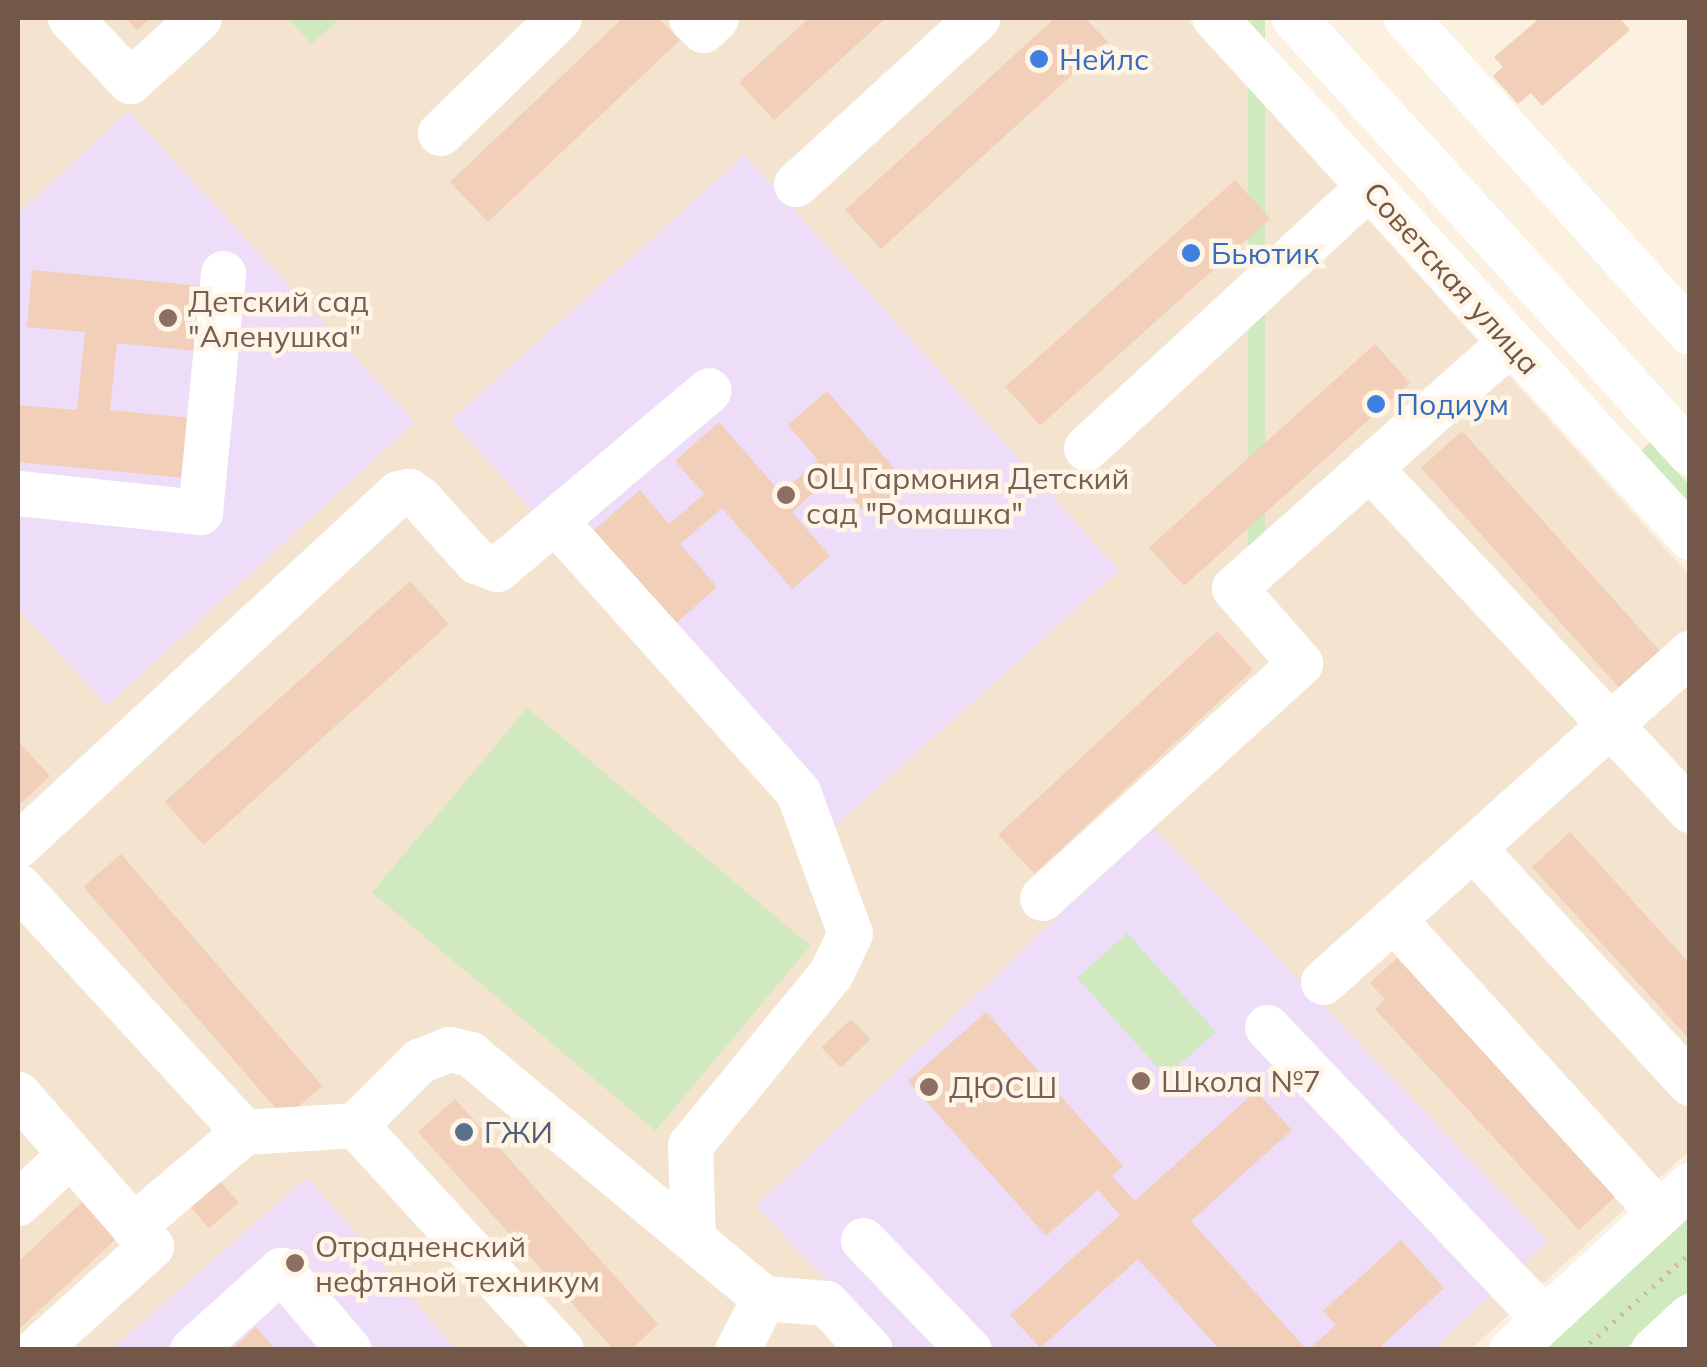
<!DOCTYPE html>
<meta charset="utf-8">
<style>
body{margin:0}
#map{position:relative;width:1707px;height:1367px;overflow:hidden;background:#fcf1e0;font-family:Mulish,sans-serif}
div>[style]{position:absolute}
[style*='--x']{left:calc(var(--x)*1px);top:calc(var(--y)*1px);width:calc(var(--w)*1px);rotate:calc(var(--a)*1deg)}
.residential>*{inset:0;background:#f4e3cf}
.education>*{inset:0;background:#eeddf8;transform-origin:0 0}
.green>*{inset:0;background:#d0e9bf;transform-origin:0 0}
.building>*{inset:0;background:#f1cfb8;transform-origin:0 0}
.path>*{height:5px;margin-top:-2.5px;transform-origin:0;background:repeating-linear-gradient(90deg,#d6b39c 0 2.5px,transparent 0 10.5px)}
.minor>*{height:45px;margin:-22.5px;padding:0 22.5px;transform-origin:22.5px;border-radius:22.5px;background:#fff}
.dots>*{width:28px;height:28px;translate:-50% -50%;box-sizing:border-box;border:5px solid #fff5e6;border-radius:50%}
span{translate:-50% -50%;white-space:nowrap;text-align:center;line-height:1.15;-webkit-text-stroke:9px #fff5e6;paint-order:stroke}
.shop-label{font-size:30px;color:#366cbe}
.left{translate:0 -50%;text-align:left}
.street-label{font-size:30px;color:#735748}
.education-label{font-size:30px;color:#785e54}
.service-label{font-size:30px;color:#4e5e75}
.frame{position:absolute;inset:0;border:20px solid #735748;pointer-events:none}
</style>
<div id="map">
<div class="residential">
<div style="clip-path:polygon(18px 18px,1186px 18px,1689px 575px,1689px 1151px,1471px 1349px,18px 1349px)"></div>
</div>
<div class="education">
<div style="clip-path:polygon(128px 111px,415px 422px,107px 706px,18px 609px,18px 214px)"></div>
<div style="left:745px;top:155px;width:559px;height:396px;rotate:48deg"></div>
<div style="clip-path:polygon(1152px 826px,1548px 1241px,1434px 1349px,892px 1350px,756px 1206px)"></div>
<div style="clip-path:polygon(307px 1177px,456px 1349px,111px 1350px)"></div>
</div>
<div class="green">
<div style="clip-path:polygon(288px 18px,341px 18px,311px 44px)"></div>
<div style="left:1248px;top:18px;width:17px;height:560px"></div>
<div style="clip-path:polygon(1651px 441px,1689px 485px,1689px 506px,1641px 451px)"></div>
<div style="left:527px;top:708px;width:370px;height:241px;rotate:40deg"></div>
<div style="left:1127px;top:933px;width:133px;height:67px;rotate:48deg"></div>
<div style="clip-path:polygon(1689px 1210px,1689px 1291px,1625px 1349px,1535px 1350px)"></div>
</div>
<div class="building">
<div style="clip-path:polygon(125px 18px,151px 18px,137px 30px)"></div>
<div style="clip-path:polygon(623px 18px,658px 18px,680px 40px,488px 222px,450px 182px)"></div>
<div style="clip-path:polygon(809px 18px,886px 18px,774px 120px,739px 82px)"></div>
<div style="clip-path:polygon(1055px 18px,1085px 18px,1108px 42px,881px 249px,845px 210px)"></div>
<div style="clip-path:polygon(1540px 18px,1620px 18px,1630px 30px,1542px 106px,1531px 93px,1518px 104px,1493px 76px,1503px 67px,1494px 57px)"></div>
<div style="left:1235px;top:180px;width:52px;height:309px;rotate:48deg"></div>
<div style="clip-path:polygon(32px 270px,203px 286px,198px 351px,117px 343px,110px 410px,190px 418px,185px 478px,18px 462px,18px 405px,77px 410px,85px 332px,27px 327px)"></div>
<div style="left:1375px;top:344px;width:52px;height:304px;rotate:48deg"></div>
<div style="clip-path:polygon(827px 391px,907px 483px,868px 516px,833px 476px,792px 512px,830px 556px,792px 589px,722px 508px,680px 544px,717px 587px,674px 625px,593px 531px,640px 490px,669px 524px,704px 494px,675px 461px,719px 422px,781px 493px,818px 460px,788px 425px)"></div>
<div style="left:1462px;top:431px;width:306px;height:55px;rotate:48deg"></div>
<div style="left:410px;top:581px;width:58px;height:330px;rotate:48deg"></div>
<div style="left:1217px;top:631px;width:53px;height:299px;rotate:47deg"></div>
<div style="clip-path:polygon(18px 741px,50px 776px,18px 806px)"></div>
<div style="clip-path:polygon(1570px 832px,1690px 964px,1690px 1040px,1532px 867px)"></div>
<div style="left:121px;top:854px;width:307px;height:50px;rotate:49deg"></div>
<div style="clip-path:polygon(1397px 958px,1617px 1195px,1579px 1230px,1375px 1009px,1385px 999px,1370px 983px)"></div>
<div style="clip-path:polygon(986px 1012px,1123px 1166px,1112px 1176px,1135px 1201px,1256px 1091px,1292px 1130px,1191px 1221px,1307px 1350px,1220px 1350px,1138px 1259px,1040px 1348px,1010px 1315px,1120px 1215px,1098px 1190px,1046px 1236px,908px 1081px)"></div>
<div style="left:851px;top:1019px;width:28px;height:41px;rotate:46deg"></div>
<div style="clip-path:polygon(455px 1099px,658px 1324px,631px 1350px,614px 1350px,418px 1132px)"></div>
<div style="left:219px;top:1180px;width:30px;height:39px;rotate:49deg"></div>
<div style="clip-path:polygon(83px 1201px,117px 1238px,18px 1330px,18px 1262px)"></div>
<div style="clip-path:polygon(1401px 1240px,1444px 1288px,1377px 1350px,1308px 1350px,1336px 1325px,1323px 1311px)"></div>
<div style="clip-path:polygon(256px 1327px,276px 1350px,231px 1350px)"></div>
</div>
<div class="path">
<div style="--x:1582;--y:1350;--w:145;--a:-41.9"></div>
</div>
<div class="minor">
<div style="--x:70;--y:18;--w:87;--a:46.4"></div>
<div style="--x:130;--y:81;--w:93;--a:-42.4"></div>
<div style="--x:691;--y:18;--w:17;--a:45"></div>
<div style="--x:703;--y:30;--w:18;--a:-43"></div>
<div style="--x:1215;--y:18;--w:704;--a:47.53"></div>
<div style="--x:1294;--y:18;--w:588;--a:47.69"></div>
<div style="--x:1406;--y:18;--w:423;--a:47.9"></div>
<div style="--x:440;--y:133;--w:165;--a:-44"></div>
<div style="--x:796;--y:184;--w:246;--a:-42.5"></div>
<div style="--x:1086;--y:448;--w:386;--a:-42.8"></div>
<div style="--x:1369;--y:467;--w:470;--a:46.9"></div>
<div style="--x:18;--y:493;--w:183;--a:6"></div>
<div style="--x:200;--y:512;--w:240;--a:-84.5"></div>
<div style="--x:556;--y:522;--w:363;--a:48.1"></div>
<div style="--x:798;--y:792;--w:150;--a:69.8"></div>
<div style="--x:850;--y:933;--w:44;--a:115.4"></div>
<div style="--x:831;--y:973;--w:222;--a:129.3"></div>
<div style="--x:690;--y:1145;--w:93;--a:88.2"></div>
<div style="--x:18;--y:845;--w:518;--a:-42.81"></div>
<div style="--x:398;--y:493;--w:11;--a:-10"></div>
<div style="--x:409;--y:491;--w:14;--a:36"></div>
<div style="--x:420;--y:499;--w:84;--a:47.9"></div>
<div style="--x:476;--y:561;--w:22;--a:21"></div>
<div style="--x:497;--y:569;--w:277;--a:-40.2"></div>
<div style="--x:1473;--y:848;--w:320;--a:47.3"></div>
<div style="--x:18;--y:886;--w:334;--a:47.4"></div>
<div style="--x:244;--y:1132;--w:111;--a:-3.6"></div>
<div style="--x:355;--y:1125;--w:305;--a:47.5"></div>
<div style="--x:1042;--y:898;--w:349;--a:-42.3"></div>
<div style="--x:1300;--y:663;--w:100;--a:-131.3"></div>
<div style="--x:1234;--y:588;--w:370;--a:-41.7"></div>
<div style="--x:1393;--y:919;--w:396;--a:47.8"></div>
<div style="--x:1323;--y:982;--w:493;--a:-41.9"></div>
<div style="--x:1267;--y:1027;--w:402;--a:46.5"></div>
<div style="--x:18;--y:1094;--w:175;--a:48.9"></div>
<div style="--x:133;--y:1226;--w:145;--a:-40.3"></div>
<div style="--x:355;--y:1125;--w:91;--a:-45"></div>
<div style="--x:419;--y:1061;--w:32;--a:-22"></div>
<div style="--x:449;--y:1049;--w:22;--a:13"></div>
<div style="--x:470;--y:1054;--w:382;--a:39.7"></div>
<div style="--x:764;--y:1298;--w:59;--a:117.4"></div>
<div style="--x:18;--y:1203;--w:70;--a:-43.3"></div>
<div style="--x:863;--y:1240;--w:153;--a:46.1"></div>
<div style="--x:764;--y:1298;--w:62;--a:4.6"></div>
<div style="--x:826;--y:1303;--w:64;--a:46.9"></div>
<div style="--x:36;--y:1350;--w:155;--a:-42.1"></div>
<div style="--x:151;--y:1246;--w:27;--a:-132"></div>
<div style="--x:192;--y:1350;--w:120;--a:-42"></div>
<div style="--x:281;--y:1270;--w:105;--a:49.6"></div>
<div style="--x:1511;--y:1350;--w:243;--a:-42.7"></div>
<div style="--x:1653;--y:1350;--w:50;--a:-42.6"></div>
</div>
<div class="dots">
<div style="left:1039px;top:59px;background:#3f7fe0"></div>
<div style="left:1191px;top:253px;background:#3f7fe0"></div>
<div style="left:168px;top:318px;background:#8d6e63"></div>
<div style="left:1376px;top:404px;background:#3f7fe0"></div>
<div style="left:786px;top:495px;background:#8d6e63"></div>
<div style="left:1141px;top:1081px;background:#8d6e63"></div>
<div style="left:929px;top:1087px;background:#8d6e63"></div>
<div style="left:464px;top:1132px;background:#5c6f8a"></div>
<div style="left:295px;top:1263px;background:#8d6e63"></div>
</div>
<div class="shop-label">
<span class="left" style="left:1059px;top:59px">Нейлс</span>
<span class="left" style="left:1211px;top:253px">Бьютик</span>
<span class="left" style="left:1396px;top:404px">Подиум</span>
</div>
<div class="street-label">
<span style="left:1452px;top:278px;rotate:48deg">Советская улица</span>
</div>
<div class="education-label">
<span class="left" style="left:188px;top:318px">Детский сад<br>"Аленушка"</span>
<span class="left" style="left:806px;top:495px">ОЦ Гармония Детский<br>сад "Ромашка"</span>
<span class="left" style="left:1161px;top:1081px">Школа №7</span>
<span class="left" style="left:949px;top:1087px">ДЮСШ</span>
<span class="left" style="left:315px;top:1263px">Отрадненский<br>нефтяной техникум</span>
</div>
<div class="service-label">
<span class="left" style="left:484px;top:1132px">ГЖИ</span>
</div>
<div class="frame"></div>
</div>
